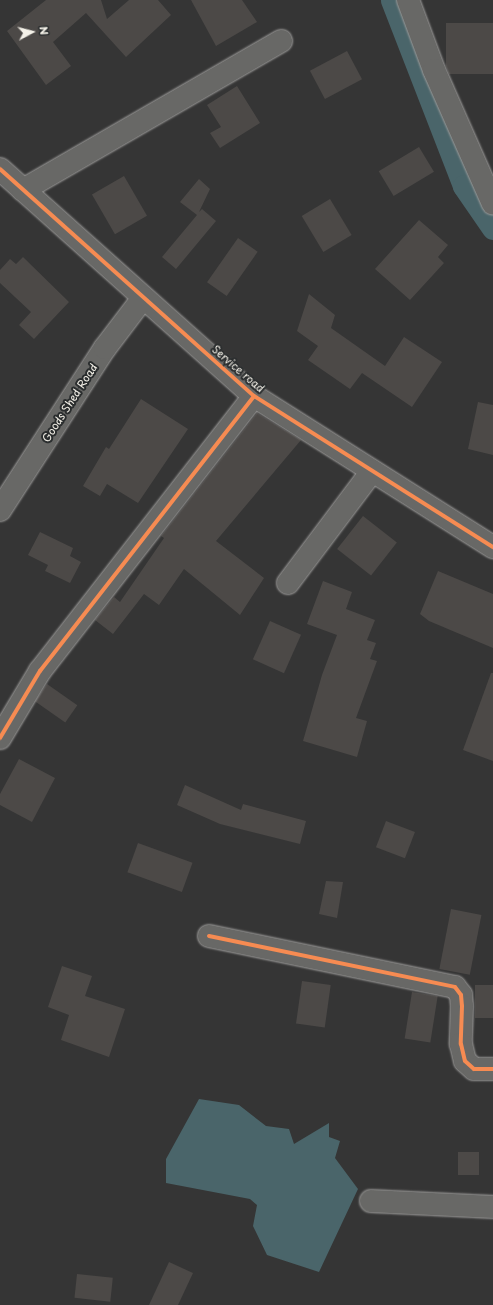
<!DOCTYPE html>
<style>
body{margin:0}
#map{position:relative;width:493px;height:1305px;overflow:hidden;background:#353535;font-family:"Playpen Sans",sans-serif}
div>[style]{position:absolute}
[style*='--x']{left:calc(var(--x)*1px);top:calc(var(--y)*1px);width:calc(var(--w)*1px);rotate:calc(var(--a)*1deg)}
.water>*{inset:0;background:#4a656a}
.canal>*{height:23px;margin:-11.5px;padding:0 11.5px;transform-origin:11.5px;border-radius:11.5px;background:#4a656a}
.building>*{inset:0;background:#4c4947;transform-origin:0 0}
.roads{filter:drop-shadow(0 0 1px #9c9b9a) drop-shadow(0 0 1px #9c9b9a)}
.minor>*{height:22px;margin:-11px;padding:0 11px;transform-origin:11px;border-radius:11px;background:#686866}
.cycleway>*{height:4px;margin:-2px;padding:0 2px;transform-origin:2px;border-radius:2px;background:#f68b52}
span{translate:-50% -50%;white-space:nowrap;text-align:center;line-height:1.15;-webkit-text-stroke:4px #2a2d2e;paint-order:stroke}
.street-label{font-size:11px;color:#f4f1e8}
.north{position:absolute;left:12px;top:12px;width:40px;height:40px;-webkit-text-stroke:3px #2a2d2e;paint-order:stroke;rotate:83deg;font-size:11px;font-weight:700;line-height:16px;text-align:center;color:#f4f1e8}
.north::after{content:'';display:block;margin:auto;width:14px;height:18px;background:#f4f1e8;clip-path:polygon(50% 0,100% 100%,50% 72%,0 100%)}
</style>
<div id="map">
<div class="water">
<div style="clip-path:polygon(199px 1099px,239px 1105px,266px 1126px,289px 1129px,294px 1144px,329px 1123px,329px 1137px,340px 1141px,335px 1158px,358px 1189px,319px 1272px,267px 1255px,253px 1226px,257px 1205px,250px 1199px,166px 1183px,166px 1159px)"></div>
</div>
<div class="canal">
<div style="--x:392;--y:0;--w:199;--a:68.8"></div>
<div style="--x:464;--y:186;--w:51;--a:55.4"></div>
</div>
<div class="building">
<div style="clip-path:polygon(46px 0,101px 0,107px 19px,129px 0,158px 0,171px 15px,126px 57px,86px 13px,53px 42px,71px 66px,46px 85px,7px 31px)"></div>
<div style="clip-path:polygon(191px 0,242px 0,257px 22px,216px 46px)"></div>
<div style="clip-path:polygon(446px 23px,493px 23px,493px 74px,449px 74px,446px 66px)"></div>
<div style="left:347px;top:51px;width:32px;height:42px;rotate:62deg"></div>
<div style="clip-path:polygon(237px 86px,260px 123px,220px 148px,210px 133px,221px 127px,207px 105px)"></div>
<div style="left:419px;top:147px;width:29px;height:47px;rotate:59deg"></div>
<div style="left:124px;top:176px;width:46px;height:37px;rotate:60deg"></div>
<div style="clip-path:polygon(199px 179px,210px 189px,199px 212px,202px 209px,216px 221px,176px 269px,162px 257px,197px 215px,180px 202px)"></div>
<div style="left:330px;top:199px;width:42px;height:33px;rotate:59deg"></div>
<div style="clip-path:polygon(419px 220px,448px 245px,438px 257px,444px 263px,410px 300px,375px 269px)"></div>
<div style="left:238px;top:238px;width:24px;height:54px;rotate:35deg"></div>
<div style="clip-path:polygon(23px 257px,69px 302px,34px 339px,19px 325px,31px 312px,0 283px,0 270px,10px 259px,16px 264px)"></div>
<div style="clip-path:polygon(309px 294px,335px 315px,331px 328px,385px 366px,404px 337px,442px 362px,412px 407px,362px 373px,350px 389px,308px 360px,318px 346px,297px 331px)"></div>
<div style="clip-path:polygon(141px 399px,188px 429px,138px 503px,107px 484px,100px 496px,83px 486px,106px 447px,109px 449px)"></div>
<div style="clip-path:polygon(478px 402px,493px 405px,493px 455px,468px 449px)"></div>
<div style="clip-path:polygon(257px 413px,301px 440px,216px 541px,264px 578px,240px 615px,184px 569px,159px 605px,144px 594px,113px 634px,95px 620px,114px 597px,120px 602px,164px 538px,161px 536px)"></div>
<div style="left:363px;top:516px;width:43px;height:42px;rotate:38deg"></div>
<div style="clip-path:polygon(40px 532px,73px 548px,70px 556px,81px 562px,70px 583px,45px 571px,48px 565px,28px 555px)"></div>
<div style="clip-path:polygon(438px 571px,493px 594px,493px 648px,429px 621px,420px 614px)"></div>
<div style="clip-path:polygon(323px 581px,352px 592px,346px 609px,375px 620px,367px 640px,376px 643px,370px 659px,377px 661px,356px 718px,367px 721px,357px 757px,303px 741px,322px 675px,337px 635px,307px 624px)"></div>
<div style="left:270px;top:621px;width:34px;height:42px;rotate:24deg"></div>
<div style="clip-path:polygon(491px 673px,493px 673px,493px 761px,463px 750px)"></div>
<div style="left:47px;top:684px;width:37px;height:21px;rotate:35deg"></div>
<div style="clip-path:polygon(19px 759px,55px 778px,32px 822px,0 805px,0 794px)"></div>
<div style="clip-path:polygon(185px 785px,241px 810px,243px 804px,306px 821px,300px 844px,220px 824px,177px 805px)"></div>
<div style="left:386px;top:821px;width:31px;height:28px;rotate:21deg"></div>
<div style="left:138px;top:843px;width:58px;height:31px;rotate:20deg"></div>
<div style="clip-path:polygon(326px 881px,343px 882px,337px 918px,319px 914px)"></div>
<div style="left:451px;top:909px;width:31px;height:61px;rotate:11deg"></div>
<div style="clip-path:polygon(62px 966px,92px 976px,85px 996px,125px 1009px,109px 1057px,61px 1040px,69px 1015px,48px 1007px)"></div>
<div style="left:302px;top:981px;width:29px;height:43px;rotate:8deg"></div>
<div style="left:475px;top:985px;width:18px;height:33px"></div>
<div style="left:412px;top:992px;width:26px;height:47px;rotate:9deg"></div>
<div style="left:458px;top:1152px;width:21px;height:23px"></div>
<div style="clip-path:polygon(169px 1262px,193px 1273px,178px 1305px,149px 1305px)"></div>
<div style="left:77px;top:1274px;width:36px;height:24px;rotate:6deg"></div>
</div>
<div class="roads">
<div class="minor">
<div style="--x:408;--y:0;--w:75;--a:69.6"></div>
<div style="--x:434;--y:70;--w:146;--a:66.2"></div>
<div style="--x:0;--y:169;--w:341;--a:41.8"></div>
<div style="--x:254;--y:396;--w:283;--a:32.3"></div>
<div style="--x:23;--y:190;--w:298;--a:-30"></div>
<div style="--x:0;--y:510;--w:193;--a:-57.1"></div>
<div style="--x:105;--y:348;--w:63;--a:-52.8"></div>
<div style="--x:288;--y:583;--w:140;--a:-53.1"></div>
<div style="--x:0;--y:738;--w:78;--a:-59.2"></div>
<div style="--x:40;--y:671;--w:348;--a:-52.1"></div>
<div style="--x:209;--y:936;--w:251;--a:11.7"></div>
<div style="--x:455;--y:987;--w:10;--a:53"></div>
<div style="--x:461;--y:995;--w:11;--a:85"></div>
<div style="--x:462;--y:1006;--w:38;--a:92"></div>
<div style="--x:461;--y:1044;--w:17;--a:77"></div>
<div style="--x:465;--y:1061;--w:12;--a:42"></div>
<div style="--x:474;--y:1069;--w:19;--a:0"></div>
<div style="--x:371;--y:1201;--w:122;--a:2.8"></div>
</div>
</div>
<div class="cycleway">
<div style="--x:0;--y:169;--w:341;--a:41.8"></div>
<div style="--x:254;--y:396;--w:283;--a:32.3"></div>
<div style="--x:0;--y:738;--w:78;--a:-59.2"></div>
<div style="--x:40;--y:671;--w:348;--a:-52.1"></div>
<div style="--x:209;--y:936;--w:251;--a:11.7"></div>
<div style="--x:455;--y:987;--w:10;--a:53"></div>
<div style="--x:461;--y:995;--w:11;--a:85"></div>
<div style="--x:462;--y:1006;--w:38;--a:92"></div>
<div style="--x:461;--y:1044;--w:17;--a:77"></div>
<div style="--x:465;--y:1061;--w:12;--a:42"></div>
<div style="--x:474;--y:1069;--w:19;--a:0"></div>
</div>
<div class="street-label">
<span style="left:238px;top:369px;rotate:41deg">Service road</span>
<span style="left:70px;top:403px;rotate:-57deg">Goods Shed Road</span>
</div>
<div class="north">N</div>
</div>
